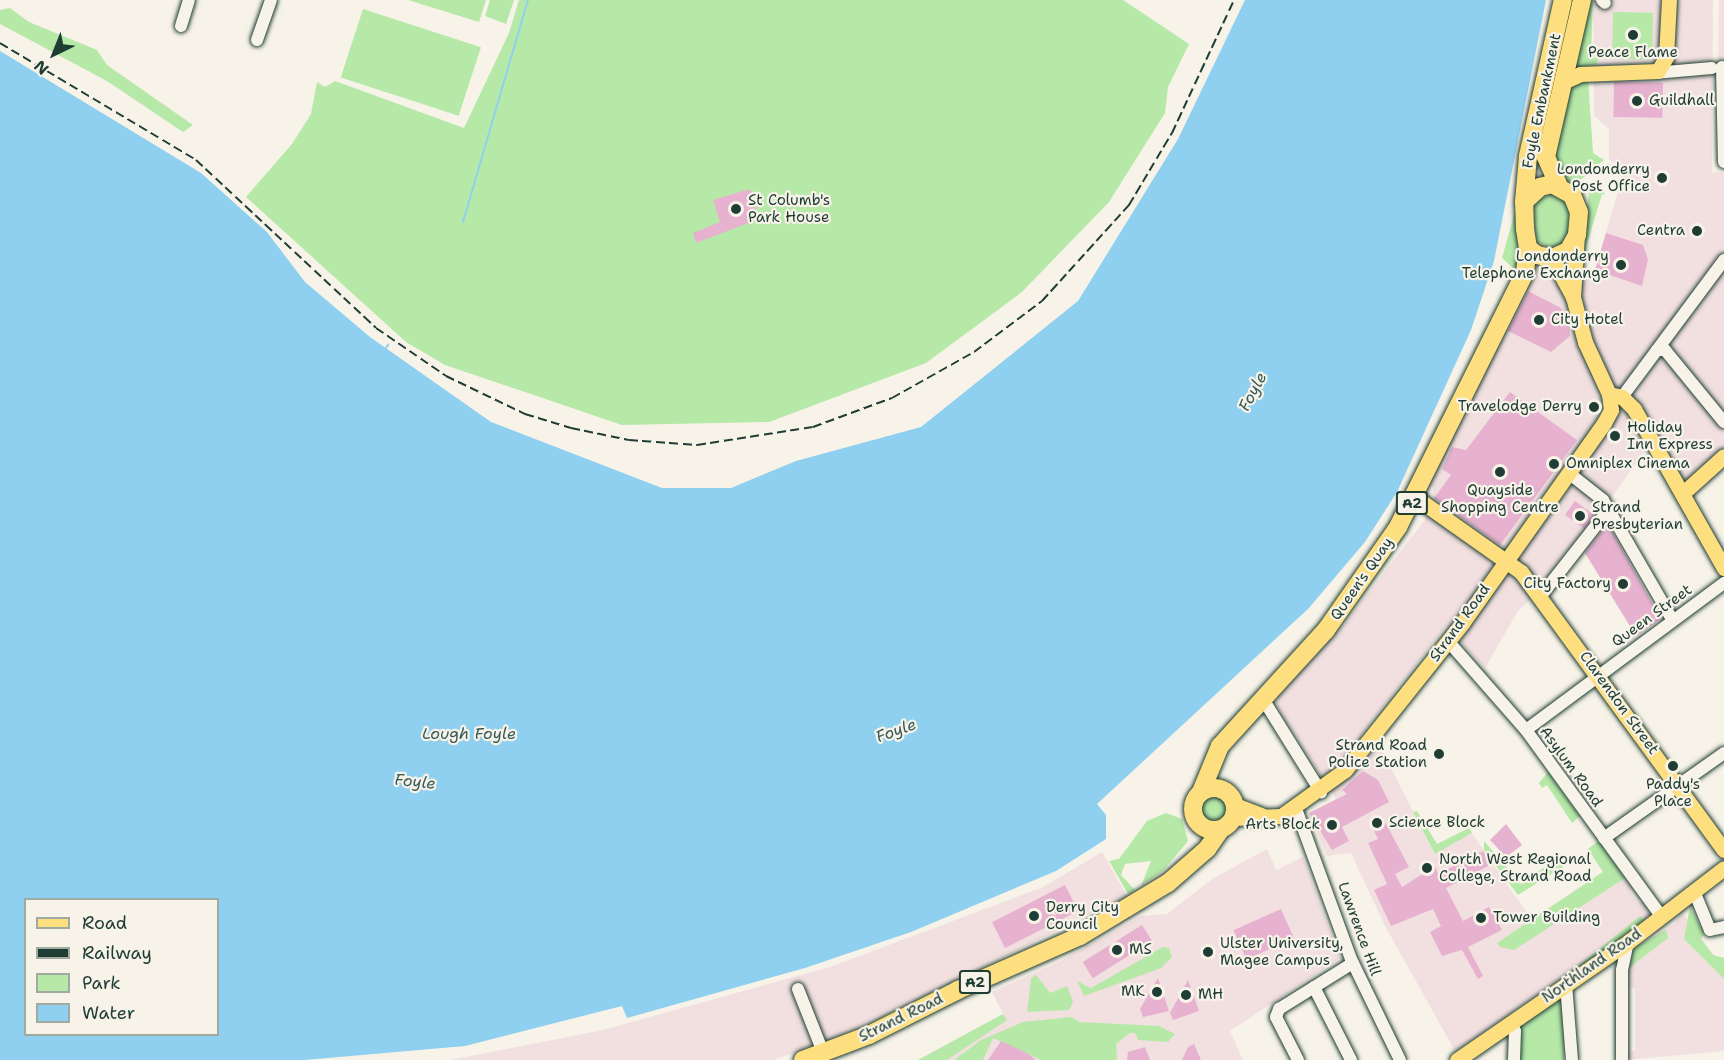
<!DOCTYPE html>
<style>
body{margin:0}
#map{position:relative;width:1724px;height:1060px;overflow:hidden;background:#f7f3e8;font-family:"Shantell Sans",sans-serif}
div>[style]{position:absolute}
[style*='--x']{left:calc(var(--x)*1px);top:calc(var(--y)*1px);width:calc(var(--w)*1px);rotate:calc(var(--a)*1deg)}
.built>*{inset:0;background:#f2e0e0}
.green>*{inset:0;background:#b6e8a8;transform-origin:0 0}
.round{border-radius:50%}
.water>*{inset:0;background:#8fd0f0}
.stream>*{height:2px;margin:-1px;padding:0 1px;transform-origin:1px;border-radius:1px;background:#8fd0f0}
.building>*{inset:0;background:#e6b2cf;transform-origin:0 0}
.roads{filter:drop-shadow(0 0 2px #1f3d34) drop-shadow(0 0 2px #1f3d34)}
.minor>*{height:12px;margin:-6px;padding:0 6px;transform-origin:6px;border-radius:6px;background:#f7f3e8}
.major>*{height:15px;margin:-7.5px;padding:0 7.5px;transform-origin:7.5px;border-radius:7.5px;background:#fddf80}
.highway>*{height:18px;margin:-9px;padding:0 9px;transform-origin:9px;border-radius:9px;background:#fddf80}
.highway>.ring{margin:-9px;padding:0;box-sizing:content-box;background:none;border:18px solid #fddf80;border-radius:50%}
.rail>*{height:2px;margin-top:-1px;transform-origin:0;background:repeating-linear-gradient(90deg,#1f3d34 0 9px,transparent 0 13.5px)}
.dots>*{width:16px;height:16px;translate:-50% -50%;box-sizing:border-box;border:3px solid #f7f3e8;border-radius:50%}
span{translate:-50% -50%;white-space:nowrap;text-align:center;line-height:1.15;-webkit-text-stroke:4.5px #f7f3e8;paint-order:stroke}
.shield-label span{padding:2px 4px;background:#f7f3e8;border:2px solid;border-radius:4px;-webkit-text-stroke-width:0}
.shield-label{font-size:14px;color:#1f3d34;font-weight:700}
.poi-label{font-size:15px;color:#1f3d34}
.left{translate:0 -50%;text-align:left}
.right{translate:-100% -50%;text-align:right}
.street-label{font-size:15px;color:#1f3d34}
.water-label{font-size:16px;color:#355a5a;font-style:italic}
.legend{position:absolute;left:24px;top:898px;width:195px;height:138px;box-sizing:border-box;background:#f7f3e8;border:2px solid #a1aaa0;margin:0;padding:8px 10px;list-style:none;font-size:18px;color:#1f3d34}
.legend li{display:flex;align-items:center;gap:12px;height:30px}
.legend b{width:30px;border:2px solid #a1aaa0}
.north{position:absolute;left:24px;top:24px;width:60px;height:60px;-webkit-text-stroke:4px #f7f3e8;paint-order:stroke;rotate:223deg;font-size:16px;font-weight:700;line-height:24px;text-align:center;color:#1f3d34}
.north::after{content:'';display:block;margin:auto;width:21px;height:27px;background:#1f3d34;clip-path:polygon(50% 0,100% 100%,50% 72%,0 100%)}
</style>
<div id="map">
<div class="built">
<div style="clip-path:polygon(1593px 0,1713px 0,1712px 172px,1724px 173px,1724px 452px,1686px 487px,1653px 439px,1601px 512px,1661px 619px,1636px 636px,1583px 549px,1518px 611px,1485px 668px,1446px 626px,1343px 758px,1360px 771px,1379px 744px,1434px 853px,1472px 833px,1531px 919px,1603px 872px,1588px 849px,1599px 841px,1632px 887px,1630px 892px,1637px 902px,1643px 902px,1653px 915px,1455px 1051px,1385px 926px,1351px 853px,1327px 856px,1309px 813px,1336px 799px,1277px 706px,1277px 696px,1343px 626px,1424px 521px,1433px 500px,1433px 487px,1428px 485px,1527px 278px,1537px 268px,1595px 270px,1624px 171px,1609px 159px,1609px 129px,1594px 116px)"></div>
<div style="clip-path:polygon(1719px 0,1724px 0,1724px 168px,1717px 167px)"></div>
<div style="clip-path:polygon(1267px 849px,1276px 870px,1303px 857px,1340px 958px,1230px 1031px,1243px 1060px,918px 1060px,1003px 1014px,992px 992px,1059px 962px,1141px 916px,1167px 914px,1212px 879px)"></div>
<div style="clip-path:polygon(1102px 852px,1127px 896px,864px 1026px,774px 1060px,450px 1060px,603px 1030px,830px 967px,1043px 887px)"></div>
<div style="clip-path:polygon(1682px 913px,1724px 969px,1724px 1051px,1626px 1060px,1626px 1052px,1635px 1051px,1635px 988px,1625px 987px,1625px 973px,1636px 947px,1673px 925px)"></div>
</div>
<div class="green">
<div style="clip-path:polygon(408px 0,486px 0,479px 22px)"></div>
<div style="clip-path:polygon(490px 0,514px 0,506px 24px,485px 16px)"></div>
<div style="clip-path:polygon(519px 0,1123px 0,1189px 44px,1168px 87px,1165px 113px,1109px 202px,1022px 292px,926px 363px,769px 422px,622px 425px,445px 365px,406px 342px,246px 197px,292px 144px,311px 114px,317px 82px,325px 87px,335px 81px,464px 128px,509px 33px)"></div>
<div style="clip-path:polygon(1587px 0,1593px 0,1591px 58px,1598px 58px,1597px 64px,1566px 76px)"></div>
<div style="clip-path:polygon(10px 8px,29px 22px,97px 50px,107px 65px,193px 125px,183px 132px,107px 81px,0 24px,0 10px)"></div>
<div style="left:363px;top:9px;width:124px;height:72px;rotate:18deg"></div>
<div style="left:1613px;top:12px;width:40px;height:47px;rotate:1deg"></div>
<div style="clip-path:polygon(1588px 78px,1593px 153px,1604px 160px,1578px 182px,1565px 181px,1553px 168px,1566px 93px,1577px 80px)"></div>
<div style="clip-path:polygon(1599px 184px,1605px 195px,1602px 194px,1581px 264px,1589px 191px)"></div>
<div style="clip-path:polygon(1553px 193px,1562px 196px,1570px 209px,1569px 235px,1563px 245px,1551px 249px,1536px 241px,1533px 211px,1536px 202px)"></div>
<div style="clip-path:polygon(1520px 194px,1519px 264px,1513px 268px,1502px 258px)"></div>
<div style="clip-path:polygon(1548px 772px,1580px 816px,1572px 823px,1547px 785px,1542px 788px,1539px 783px)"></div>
<div class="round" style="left:1200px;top:795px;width:28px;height:28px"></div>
<div style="clip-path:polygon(1417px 811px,1437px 844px,1469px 828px,1472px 833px,1435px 854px,1413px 812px)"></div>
<div style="clip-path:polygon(1166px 813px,1182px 819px,1188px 841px,1164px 870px,1141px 886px,1151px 861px,1125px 864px,1121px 875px,1135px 890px,1128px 894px,1109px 861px,1119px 859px,1147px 821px)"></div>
<div style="clip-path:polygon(1484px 841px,1521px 884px,1546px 866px,1569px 863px,1518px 895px,1484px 850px)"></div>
<div style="clip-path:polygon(1599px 841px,1625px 878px,1514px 950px,1500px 947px,1497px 943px,1603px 872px,1588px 849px)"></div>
<div style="clip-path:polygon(1690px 906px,1704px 934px,1701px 939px,1713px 955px,1724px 958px,1724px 979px,1684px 939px)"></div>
<div style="left:1640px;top:916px;width:6px;height:84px;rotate:51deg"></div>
<div style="clip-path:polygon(1666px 930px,1668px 938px,1625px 971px,1626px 958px,1636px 947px)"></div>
<div style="clip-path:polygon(1163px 947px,1169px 948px,1172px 957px,1161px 968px,1084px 996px,1077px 981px,1091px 988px)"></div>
<div style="clip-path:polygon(1036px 975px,1050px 993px,1067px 986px,1073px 1002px,1069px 1010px,1027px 1012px,1031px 978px)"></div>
<div style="clip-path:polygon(1557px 998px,1563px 1000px,1564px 1060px,1519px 1060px,1520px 1023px)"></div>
<div style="clip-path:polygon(1003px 1014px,1007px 1020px,947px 1060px,918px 1060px)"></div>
<div style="clip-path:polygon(1071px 1017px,1080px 1022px,1159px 1026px,1175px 1034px,1168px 1042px,1138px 1040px,1135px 1033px,1130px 1033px,1116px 1044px,1117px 1060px,1041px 1060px,993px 1038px,983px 1060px,954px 1060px,981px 1040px,1023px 1022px)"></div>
</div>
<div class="water">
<div style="clip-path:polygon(evenodd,1245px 0,1546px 0,1494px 261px,1471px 330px,1397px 492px,1365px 542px,1308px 609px,1097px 804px,1106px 815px,1106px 839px,1056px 871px,911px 932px,805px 968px,627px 1018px,622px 1006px,465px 1046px,305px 1060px,0 1060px,0 51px,201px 173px,267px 232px,305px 282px,370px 337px,491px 422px,662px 488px,731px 488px,796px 461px,921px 427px,1078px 301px,1178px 139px,1245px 0,26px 900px,218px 900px,218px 1034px,26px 1034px,26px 900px)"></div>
</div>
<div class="stream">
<div style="--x:463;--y:222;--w:231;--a:-73.7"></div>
<div style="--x:386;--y:348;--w:4;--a:-56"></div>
</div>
<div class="building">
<div style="left:1614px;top:82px;width:49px;height:35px;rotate:1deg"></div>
<div style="clip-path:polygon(750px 189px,759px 219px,696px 243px,693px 233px,720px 222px,713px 200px)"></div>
<div style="clip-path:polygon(1606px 233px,1643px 245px,1648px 259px,1642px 286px,1595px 270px)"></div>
<div style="clip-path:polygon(1528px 291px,1561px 308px,1569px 322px,1570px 336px,1551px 352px,1508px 331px)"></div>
<div style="clip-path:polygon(1510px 392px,1577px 440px,1500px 545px,1434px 498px,1451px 475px,1442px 469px,1452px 447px,1466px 450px)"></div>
<div style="left:1575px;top:501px;width:24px;height:17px;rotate:36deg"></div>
<div style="clip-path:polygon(1608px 524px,1661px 619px,1636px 636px,1585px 553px)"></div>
<div style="clip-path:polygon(1363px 771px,1378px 780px,1389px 802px,1342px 827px,1349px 841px,1332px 850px,1309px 813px,1347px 794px,1342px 790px)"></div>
<div style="clip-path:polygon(1383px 818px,1409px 867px,1395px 874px,1402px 887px,1435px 866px,1438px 874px,1483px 851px,1490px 865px,1446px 888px,1463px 921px,1489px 907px,1502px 930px,1468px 947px,1483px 976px,1478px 979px,1462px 950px,1442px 956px,1430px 932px,1441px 926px,1433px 909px,1391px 926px,1374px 890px,1387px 884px,1368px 843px,1378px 839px,1371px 825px)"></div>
<div style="clip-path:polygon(1506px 824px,1522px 845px,1506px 857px,1490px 840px)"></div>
<div style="left:1065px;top:885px;width:29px;height:82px;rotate:63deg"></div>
<div style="left:1281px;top:909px;width:32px;height:52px;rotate:66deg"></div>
<div style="left:1142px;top:925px;width:19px;height:70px;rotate:58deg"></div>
<div style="clip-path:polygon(1158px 978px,1169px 1011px,1143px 1017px,1140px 1009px)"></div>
<div style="clip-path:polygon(1188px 980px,1199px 1011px,1173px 1020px,1170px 1013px)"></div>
<div style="clip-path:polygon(1001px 1041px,1027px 1053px,1036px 1060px,988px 1060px)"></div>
<div style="clip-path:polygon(1194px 1044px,1201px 1060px,1182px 1060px,1188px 1047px)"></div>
<div style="clip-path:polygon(1145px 1047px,1150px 1060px,1127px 1060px,1128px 1052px)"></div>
</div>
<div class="roads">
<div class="minor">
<div style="--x:1602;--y:0;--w:4;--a:45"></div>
<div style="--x:181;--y:26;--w:27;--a:-73"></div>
<div style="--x:257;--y:40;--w:42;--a:-70.7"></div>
<div style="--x:1722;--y:67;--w:95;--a:88.8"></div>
<div style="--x:1654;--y:73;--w:58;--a:-4.9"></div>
<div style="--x:1657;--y:350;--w:8;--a:0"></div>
<div style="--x:1665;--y:350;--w:93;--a:50.7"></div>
<div style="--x:1622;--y:397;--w:171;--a:-53.3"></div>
<div style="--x:1570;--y:474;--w:42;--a:38.2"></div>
<div style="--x:1603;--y:500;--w:138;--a:59.9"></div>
<div style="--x:1540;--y:597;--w:112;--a:-51.9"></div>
<div style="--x:1448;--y:641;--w:118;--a:48.8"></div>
<div style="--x:1526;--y:730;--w:231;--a:54"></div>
<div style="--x:1263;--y:699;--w:110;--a:58.1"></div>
<div style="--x:1526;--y:730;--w:247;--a:-36.6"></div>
<div style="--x:1295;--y:806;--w:163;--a:69.9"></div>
<div style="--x:1351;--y:959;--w:112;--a:64.1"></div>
<div style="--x:1604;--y:838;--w:147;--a:-35.3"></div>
<div style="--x:1694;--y:891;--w:42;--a:67.7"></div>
<div style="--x:1710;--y:930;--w:14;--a:-12"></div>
<div style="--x:1566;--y:984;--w:76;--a:85.5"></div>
<div style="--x:1314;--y:987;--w:82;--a:63.1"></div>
<div style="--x:798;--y:989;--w:68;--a:68.4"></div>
<div style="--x:1510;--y:1023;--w:9;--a:58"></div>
<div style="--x:1515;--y:1031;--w:29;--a:92"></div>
<div style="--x:1298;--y:1060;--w:48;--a:-117.1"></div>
<div style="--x:1276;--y:1017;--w:9;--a:-69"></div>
<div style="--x:1279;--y:1009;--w:87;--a:-31.9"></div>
<div style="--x:1622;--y:1060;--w:90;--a:-90"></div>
<div style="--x:1622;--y:970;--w:29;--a:-78"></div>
</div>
<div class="major">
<div style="--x:1561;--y:83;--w:21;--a:-25"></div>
<div style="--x:1580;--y:74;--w:78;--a:-2.2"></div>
<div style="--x:1658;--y:71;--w:16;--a:-60"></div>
<div style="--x:1666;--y:57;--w:57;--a:-87"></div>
<div style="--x:1573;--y:297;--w:62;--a:-86.3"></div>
<div style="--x:1609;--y:394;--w:13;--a:13"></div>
<div style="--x:1622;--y:397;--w:17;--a:45"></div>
<div style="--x:1634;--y:409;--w:183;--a:60.5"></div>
<div style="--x:1683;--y:493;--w:55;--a:-42.1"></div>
<div style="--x:1415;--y:497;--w:130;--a:35.3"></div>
<div style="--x:1521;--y:572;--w:344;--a:53.9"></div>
<div style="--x:1235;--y:805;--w:28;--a:21"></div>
<div style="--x:1233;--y:818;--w:48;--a:-2.4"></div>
<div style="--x:1281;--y:816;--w:79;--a:-35.7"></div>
<div style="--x:1345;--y:770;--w:189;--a:-51.4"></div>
<div style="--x:1463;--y:622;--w:244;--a:-54.7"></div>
<div style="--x:1604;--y:423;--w:15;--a:-62"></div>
<div style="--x:1611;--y:410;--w:16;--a:-97"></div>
<div style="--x:1609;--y:394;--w:57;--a:-114.8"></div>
<div style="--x:1585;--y:342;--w:47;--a:-104.9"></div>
<div style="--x:1573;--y:297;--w:44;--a:-118.3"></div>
<div style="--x:1457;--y:1060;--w:208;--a:-34.6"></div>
<div style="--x:1628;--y:942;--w:121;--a:-37.6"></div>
</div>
<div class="highway">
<div style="--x:1558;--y:184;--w:30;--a:-114"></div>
<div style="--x:1546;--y:157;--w:161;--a:-77.1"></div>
<div style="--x:1524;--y:202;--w:22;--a:-43"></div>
<div style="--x:1540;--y:187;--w:12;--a:-14"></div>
<div style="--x:1552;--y:184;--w:23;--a:29"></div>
<div style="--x:1572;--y:195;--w:18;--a:68"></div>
<div style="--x:1579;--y:212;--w:23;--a:95"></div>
<div style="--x:1577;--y:235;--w:18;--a:119"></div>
<div style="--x:1568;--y:251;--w:17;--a:156"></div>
<div style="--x:1552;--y:258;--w:15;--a:-169"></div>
<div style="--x:1537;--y:255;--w:11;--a:-142"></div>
<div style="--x:1528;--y:248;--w:20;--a:-99"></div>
<div style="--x:1525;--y:228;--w:26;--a:-92"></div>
<div style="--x:1524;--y:202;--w:46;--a:-85"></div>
<div style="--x:1528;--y:156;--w:160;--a:-77.4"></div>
<div class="ring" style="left:1193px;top:788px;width:24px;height:24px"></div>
<div style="--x:1201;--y:792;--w:50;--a:-67.6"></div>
<div style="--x:1220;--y:746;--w:157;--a:-47.6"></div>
<div style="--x:1326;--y:630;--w:126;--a:-55"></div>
<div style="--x:1398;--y:527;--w:285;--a:-63.5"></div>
<div style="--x:1525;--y:272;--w:24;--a:-83"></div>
<div style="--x:803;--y:1060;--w:71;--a:-20.7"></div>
<div style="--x:869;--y:1035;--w:100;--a:-26.8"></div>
<div style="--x:958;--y:990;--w:133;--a:-23.9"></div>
<div style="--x:1080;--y:936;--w:103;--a:-31.1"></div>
<div style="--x:1168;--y:883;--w:52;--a:-41.1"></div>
<div style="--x:1207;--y:849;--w:24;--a:-55"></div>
</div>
</div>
<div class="rail">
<div style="--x:0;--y:43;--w:228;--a:30.8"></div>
<div style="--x:196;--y:160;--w:246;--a:43"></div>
<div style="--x:376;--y:328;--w:85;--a:34.4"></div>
<div style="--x:446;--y:376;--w:88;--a:25.7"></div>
<div style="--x:525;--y:414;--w:48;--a:16.9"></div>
<div style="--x:571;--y:428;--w:59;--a:11.7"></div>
<div style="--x:629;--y:440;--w:68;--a:4.2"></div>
<div style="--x:697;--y:445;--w:117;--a:-8.8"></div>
<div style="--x:813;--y:427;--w:84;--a:-20.2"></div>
<div style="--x:892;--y:398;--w:94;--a:-29.3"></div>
<div style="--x:974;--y:352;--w:85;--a:-36.9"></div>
<div style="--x:1042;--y:301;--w:130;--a:-47.8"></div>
<div style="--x:1129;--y:205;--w:84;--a:-59.2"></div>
<div style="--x:1172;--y:133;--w:147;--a:-65"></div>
</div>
<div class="dots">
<div style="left:1633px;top:35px;background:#1f3d34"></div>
<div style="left:1637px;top:101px;background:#1f3d34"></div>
<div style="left:1662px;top:178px;background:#1f3d34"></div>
<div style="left:736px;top:209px;background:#1f3d34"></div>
<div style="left:1697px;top:231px;background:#1f3d34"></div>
<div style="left:1621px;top:265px;background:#1f3d34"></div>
<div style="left:1539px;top:320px;background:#1f3d34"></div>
<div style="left:1594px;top:407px;background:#1f3d34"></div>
<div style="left:1615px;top:436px;background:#1f3d34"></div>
<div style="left:1554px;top:464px;background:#1f3d34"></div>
<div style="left:1500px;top:472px;background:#1f3d34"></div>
<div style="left:1580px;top:516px;background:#1f3d34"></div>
<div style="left:1623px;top:584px;background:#1f3d34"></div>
<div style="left:1439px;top:754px;background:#1f3d34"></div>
<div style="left:1673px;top:766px;background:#1f3d34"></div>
<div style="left:1377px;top:823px;background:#1f3d34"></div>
<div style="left:1332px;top:825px;background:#1f3d34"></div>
<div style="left:1427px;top:868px;background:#1f3d34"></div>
<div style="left:1034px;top:916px;background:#1f3d34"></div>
<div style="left:1481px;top:918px;background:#1f3d34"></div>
<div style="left:1117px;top:950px;background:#1f3d34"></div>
<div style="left:1208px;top:952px;background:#1f3d34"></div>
<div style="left:1157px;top:992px;background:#1f3d34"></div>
<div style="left:1186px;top:995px;background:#1f3d34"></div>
</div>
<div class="shield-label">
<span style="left:1412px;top:503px">A2</span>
<span style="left:975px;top:982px">A2</span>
</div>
<div class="poi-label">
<span style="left:1633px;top:53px">Peace Flame</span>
<span class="left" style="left:1649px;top:101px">Guildhall</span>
<span class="right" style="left:1650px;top:178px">Londonderry<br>Post Office</span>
<span class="left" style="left:748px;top:209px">St Columb's<br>Park House</span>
<span class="right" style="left:1685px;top:231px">Centra</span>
<span class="right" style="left:1609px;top:265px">Londonderry<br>Telephone Exchange</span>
<span class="left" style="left:1551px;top:320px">City Hotel</span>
<span class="right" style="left:1582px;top:407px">Travelodge Derry</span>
<span class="left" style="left:1627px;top:436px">Holiday<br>Inn Express</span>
<span class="left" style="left:1566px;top:464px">Omniplex Cinema</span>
<span style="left:1500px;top:499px">Quayside<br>Shopping Centre</span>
<span class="left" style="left:1592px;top:516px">Strand<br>Presbyterian</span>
<span class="right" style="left:1611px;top:584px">City Factory</span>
<span class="right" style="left:1427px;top:754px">Strand Road<br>Police Station</span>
<span style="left:1673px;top:793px">Paddy's<br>Place</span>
<span class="left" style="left:1389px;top:823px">Science Block</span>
<span class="right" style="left:1320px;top:825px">Arts Block</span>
<span class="left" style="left:1439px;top:868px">North West Regional<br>College, Strand Road</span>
<span class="left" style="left:1046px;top:916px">Derry City<br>Council</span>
<span class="left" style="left:1493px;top:918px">Tower Building</span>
<span class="left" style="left:1220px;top:952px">Ulster University,<br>Magee Campus</span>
<span class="left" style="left:1129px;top:950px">MS</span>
<span class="right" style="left:1145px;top:992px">MK</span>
<span class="left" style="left:1198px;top:995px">MH</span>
</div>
<div class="street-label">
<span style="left:1542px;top:101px;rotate:-78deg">Foyle Embankment</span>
<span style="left:1362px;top:579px;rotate:-55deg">Queen's Quay</span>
<span style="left:1652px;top:616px;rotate:-36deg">Queen Street</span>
<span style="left:1460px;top:623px;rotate:-54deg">Strand Road</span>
<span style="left:1619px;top:703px;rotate:54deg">Clarendon Street</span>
<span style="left:1571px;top:767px;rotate:54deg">Asylum Road</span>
<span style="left:1359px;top:929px;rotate:70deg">Lawrence Hill</span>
<span style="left:1592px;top:966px;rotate:-35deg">Northland Road</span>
<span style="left:901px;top:1018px;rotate:-26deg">Strand Road</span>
</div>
<div class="water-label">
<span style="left:1253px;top:392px;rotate:-62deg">Foyle</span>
<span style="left:896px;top:731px;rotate:-20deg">Foyle</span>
<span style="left:469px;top:734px">Lough Foyle</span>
<span style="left:415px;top:782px;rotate:6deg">Foyle</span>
</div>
<ul class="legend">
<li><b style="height:8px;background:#fddf80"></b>Road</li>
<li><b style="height:8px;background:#1f3d34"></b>Railway</li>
<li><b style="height:16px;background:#b6e8a8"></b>Park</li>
<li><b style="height:16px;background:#8fd0f0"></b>Water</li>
</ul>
<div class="north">N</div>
</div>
